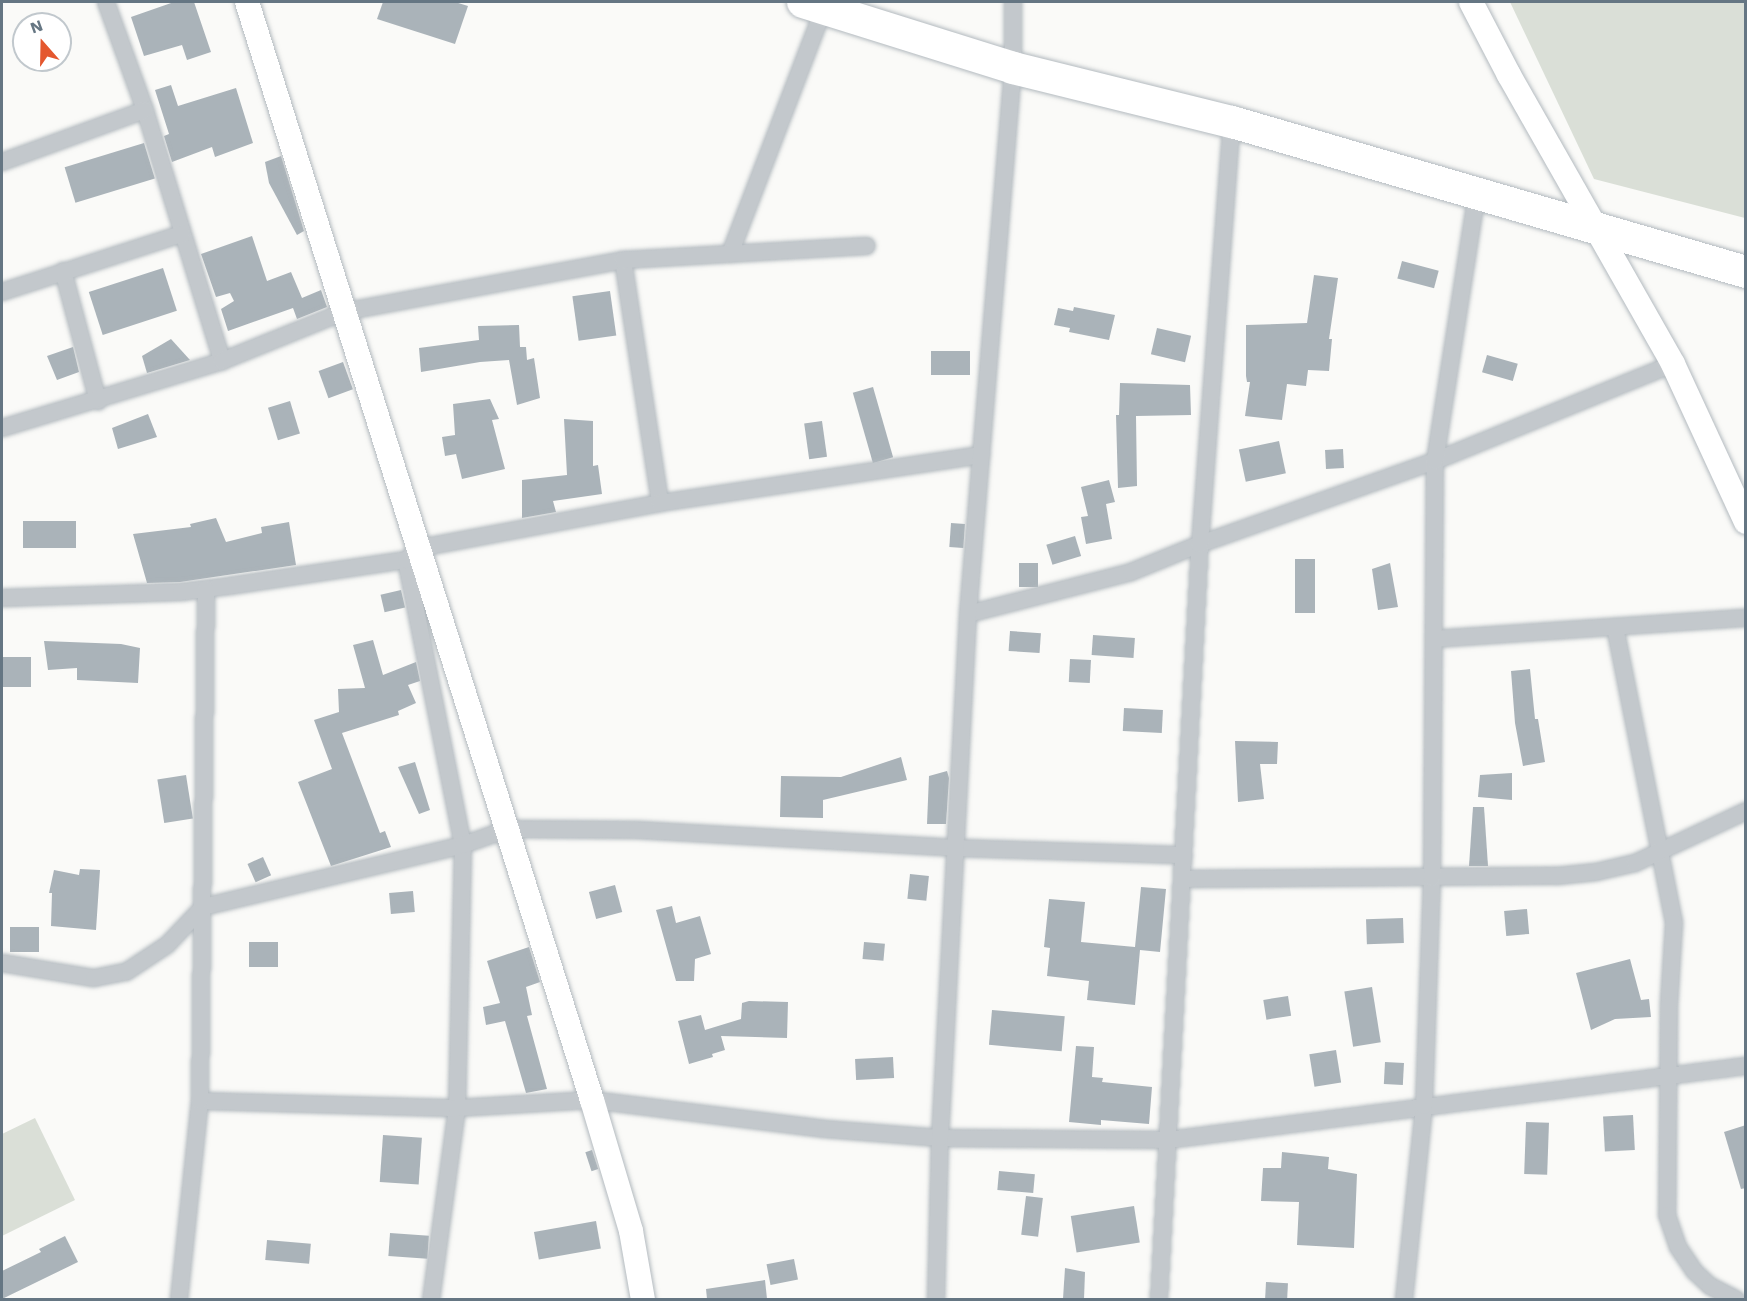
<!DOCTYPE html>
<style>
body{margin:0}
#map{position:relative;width:1747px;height:1301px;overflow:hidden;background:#fafaf8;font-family:"Work Sans",sans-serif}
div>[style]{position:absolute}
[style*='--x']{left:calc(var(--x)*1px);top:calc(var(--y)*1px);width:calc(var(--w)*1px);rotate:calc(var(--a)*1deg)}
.green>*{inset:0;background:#dadfd7}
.building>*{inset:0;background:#aab3b9;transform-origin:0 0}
.roads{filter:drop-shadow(0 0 2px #b3babf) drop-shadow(0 0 2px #b3babf)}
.street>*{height:16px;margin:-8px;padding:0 8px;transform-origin:8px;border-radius:8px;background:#c3c8cc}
.secondary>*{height:24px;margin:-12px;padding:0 12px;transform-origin:12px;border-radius:12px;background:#fff}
.highway>*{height:32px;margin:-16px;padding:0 16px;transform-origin:16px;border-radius:16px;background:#fff}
span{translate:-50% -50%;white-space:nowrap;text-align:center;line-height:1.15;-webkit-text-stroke:6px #fff;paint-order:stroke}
.frame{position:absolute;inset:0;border:3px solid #657683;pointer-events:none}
.north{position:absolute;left:12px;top:12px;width:60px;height:60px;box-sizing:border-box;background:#fff;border:2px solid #c1c8cd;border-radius:50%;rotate:340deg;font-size:16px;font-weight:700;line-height:24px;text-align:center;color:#657683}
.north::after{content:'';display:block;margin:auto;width:21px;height:27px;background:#e4572e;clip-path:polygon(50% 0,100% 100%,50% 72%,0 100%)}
</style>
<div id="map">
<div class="green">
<div style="clip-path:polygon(1510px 2px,1745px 2px,1745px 218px,1594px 179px)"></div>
<div style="clip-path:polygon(35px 1118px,75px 1200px,2px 1236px,2px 1134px)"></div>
</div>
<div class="building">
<div style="clip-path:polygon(174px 2px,194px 2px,211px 52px,187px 60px,182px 45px,144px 56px,131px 17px)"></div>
<div style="clip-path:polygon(383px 2px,455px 2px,468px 6px,455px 44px,377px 19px)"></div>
<div style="clip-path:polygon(171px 85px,178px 106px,236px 88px,253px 143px,215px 157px,212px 147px,172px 162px,164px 136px,169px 134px,155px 90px)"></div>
<div style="left:144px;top:143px;width:37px;height:83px;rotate:73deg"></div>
<div style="clip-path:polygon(281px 156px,304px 231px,297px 235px,269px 183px,265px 162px)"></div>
<div style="clip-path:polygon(252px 236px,267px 281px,291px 272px,302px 298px,321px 290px,327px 307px,297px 319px,293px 308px,228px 331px,221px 309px,234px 301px,230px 293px,216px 297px,201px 254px)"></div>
<div style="left:1402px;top:261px;width:38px;height:18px;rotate:15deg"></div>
<div style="left:163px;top:268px;width:45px;height:78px;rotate:72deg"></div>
<div style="clip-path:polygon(1314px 275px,1338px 278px,1329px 339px,1332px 339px,1329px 371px,1308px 370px,1306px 386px,1287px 384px,1282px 420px,1245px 416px,1250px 382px,1247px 382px,1246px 376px,1246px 325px,1307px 323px)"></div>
<div style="left:610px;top:291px;width:45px;height:38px;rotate:82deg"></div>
<div style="clip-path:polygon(1074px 307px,1115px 315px,1109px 340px,1069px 332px,1070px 328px,1054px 325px,1058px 308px,1073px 311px)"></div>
<div style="clip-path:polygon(519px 325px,520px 347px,526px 347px,527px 360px,534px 358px,540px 398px,517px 405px,509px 360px,480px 362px,421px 372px,419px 348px,479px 340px,478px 326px)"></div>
<div style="left:1157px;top:328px;width:35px;height:27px;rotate:13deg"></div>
<div style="clip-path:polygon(171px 339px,190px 360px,147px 373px,142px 356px)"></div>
<div style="clip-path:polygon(73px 347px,79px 372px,57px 380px,47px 356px)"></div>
<div style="left:931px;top:351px;width:39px;height:24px"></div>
<div style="left:1487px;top:355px;width:32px;height:18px;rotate:16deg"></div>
<div style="left:343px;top:362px;width:29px;height:26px;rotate:70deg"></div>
<div style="clip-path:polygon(1120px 383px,1190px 385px,1191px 415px,1136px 416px,1137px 486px,1118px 488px,1116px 415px,1119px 415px)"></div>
<div style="left:873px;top:387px;width:73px;height:21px;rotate:74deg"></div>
<div style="clip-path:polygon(490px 399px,499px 419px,492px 420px,505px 469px,462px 479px,456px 454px,445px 456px,442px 437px,455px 435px,453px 404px)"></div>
<div style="left:290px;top:401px;width:34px;height:23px;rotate:73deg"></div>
<div style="clip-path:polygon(148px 414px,157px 437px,118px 449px,112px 428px)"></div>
<div style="clip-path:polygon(564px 419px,593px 421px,593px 466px,598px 465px,602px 494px,553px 501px,556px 512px,522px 518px,522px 480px,567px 475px)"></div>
<div style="left:822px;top:421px;width:36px;height:18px;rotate:82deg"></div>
<div style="left:1279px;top:441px;width:33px;height:41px;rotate:78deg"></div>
<div style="left:1343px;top:449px;width:19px;height:18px;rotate:87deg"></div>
<div style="clip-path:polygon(1109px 480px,1115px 502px,1106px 504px,1112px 539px,1086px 544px,1081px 517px,1088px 516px,1081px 487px)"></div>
<div style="clip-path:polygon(216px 518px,226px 542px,262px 533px,261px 527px,289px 522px,296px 565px,180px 582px,147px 583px,133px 534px,191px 527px,190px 524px)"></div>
<div style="left:76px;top:521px;width:27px;height:53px;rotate:90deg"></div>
<div style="left:951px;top:523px;width:14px;height:24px;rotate:4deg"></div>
<div style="left:1075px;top:536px;width:21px;height:30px;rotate:73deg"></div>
<div style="left:1295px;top:559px;width:20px;height:54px"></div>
<div style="left:1019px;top:563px;width:19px;height:24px"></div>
<div style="clip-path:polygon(1390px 563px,1398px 607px,1378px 610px,1372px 569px)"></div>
<div style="left:401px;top:590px;width:18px;height:21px;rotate:77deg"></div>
<div style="left:1010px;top:631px;width:31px;height:20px;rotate:4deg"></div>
<div style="left:1093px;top:635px;width:42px;height:20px;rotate:4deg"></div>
<div style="clip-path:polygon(373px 640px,383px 675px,416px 662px,420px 681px,408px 685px,416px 703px,398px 711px,399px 715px,342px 733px,380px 833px,385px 831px,391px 847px,331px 866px,298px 782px,332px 769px,314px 720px,339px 712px,338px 689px,365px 688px,353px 645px)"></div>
<div style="clip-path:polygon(44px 641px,121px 644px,140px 648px,138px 683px,77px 680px,77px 668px,48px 670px)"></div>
<div style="left:2px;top:657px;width:29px;height:30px"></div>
<div style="left:1070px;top:659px;width:21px;height:23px;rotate:3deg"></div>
<div style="clip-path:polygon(1530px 669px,1535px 719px,1538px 719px,1545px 762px,1523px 766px,1515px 723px,1511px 671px)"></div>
<div style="left:1124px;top:708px;width:39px;height:23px;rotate:3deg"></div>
<div style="clip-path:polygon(1235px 741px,1278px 742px,1277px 764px,1260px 764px,1264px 799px,1238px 802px)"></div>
<div style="clip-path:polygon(901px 757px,907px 780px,823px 800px,823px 818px,780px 817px,781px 776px,841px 777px)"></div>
<div style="clip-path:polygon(415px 762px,430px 810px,419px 814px,398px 767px)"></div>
<div style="clip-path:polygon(947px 771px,949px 778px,946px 824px,927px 824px,929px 776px)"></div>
<div style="clip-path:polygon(1512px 773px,1512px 800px,1478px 797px,1480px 775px)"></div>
<div style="left:186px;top:775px;width:44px;height:29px;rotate:81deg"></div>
<div style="clip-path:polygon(1473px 807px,1484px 807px,1488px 866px,1469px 866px)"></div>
<div style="left:263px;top:857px;width:20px;height:17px;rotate:66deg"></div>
<div style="clip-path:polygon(80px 869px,100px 870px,96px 930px,51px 926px,52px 893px,49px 893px,54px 870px,79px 875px)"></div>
<div style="left:910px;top:874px;width:19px;height:25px;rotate:6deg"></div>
<div style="left:615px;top:885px;width:28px;height:27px;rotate:75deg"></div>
<div style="clip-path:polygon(1141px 887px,1166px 889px,1160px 952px,1140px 950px,1135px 1005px,1087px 1000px,1089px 981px,1047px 976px,1050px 948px,1044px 947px,1049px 899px,1085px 902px,1081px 942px,1135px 947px)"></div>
<div style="left:413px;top:891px;width:21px;height:24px;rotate:85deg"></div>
<div style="clip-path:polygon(672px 906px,676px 923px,700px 916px,711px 954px,695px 959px,694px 981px,676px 981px,656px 910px)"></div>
<div style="left:1527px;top:909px;width:25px;height:23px;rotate:85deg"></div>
<div style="left:1403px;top:918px;width:25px;height:37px;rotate:88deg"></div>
<div style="left:10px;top:927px;width:29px;height:25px"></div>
<div style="left:278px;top:942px;width:25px;height:29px;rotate:90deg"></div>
<div style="left:864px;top:942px;width:21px;height:17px;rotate:5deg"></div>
<div style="clip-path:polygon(529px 947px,540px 982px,526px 987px,532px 1015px,527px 1016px,547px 1089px,526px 1093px,505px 1021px,486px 1025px,483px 1007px,500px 1003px,487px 961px)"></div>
<div style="clip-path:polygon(1630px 959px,1641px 1000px,1649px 999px,1651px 1017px,1615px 1019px,1591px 1030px,1576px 973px)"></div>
<div style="left:1372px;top:987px;width:56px;height:28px;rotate:81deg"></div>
<div style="left:1288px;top:996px;width:20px;height:25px;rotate:81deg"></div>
<div style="clip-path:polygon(749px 1001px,788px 1002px,787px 1038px,721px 1036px,725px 1050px,712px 1054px,713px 1057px,689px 1064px,678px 1021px,701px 1015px,705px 1030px,741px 1019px,742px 1003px)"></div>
<div style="left:992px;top:1010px;width:73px;height:35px;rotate:5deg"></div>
<div style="clip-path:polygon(1076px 1046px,1094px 1047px,1092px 1077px,1103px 1078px,1102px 1082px,1152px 1087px,1149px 1124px,1101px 1120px,1101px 1125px,1069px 1122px)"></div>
<div style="left:1336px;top:1050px;width:33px;height:27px;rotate:81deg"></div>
<div style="left:893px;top:1057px;width:21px;height:38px;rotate:87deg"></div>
<div style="left:1385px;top:1062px;width:19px;height:22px;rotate:3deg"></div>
<div style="left:1633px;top:1115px;width:35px;height:30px;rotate:87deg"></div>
<div style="left:1526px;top:1122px;width:23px;height:52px;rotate:2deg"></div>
<div style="clip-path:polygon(1746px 1125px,1746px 1188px,1741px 1189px,1724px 1132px)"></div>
<div style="left:383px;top:1135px;width:39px;height:47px;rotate:4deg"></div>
<div style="left:592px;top:1150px;width:20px;height:7px;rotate:72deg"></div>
<div style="clip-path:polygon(1282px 1152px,1329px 1157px,1328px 1169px,1357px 1174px,1354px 1248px,1297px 1245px,1299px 1202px,1261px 1201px,1263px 1168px,1281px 1168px)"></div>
<div style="left:999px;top:1171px;width:36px;height:19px;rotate:5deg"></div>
<div style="left:1026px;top:1196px;width:17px;height:39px;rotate:7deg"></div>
<div style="left:1134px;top:1206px;width:37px;height:64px;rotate:81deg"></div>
<div style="left:596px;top:1221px;width:28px;height:63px;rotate:80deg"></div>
<div style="left:390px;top:1233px;width:39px;height:23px;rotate:4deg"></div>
<div style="clip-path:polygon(65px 1236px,78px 1262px,2px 1299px,2px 1271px,41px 1252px,39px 1249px)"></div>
<div style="left:267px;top:1240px;width:44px;height:20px;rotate:5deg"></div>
<div style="left:794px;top:1259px;width:21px;height:28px;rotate:79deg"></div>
<div style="clip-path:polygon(1065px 1268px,1085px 1272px,1084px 1299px,1063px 1299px)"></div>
<div style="clip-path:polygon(765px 1280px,767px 1299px,707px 1299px,706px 1289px)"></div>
<div style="left:1266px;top:1282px;width:22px;height:17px;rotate:3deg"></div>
</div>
<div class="roads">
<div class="street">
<div style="--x:106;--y:2;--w:115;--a:70.1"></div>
<div style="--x:145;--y:110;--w:263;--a:72.9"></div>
<div style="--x:2;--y:162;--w:152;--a:-20"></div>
<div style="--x:730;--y:254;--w:270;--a:-69.1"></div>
<div style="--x:623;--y:260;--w:246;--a:81.3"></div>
<div style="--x:63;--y:271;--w:135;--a:74.9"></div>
<div style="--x:2;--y:292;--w:189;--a:-17.9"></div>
<div style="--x:2;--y:428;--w:230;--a:-16.9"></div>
<div style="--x:222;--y:361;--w:131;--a:-22"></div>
<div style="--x:343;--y:312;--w:285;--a:-10.5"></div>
<div style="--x:623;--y:260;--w:244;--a:-3.3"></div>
<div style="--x:406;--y:560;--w:291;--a:78.7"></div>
<div style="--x:463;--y:845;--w:263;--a:91.3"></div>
<div style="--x:457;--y:1108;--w:194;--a:97.7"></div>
<div style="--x:2;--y:598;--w:179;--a:-1.9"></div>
<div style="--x:181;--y:592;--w:48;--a:-7.1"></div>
<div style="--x:229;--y:586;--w:179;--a:-8.4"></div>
<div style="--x:406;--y:560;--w:18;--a:-41"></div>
<div style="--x:420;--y:548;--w:244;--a:-10.6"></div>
<div style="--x:660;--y:503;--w:325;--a:-8.5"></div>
<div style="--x:968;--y:614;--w:168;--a:-14.4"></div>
<div style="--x:1131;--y:572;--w:74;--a:-22.1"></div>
<div style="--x:1200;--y:544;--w:249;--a:-19.5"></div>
<div style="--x:1435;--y:461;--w:257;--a:-22.2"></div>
<div style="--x:1615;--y:627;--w:302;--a:78.7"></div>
<div style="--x:1674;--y:923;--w:82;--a:93.5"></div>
<div style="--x:1669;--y:1005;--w:210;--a:90.5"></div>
<div style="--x:1667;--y:1215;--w:34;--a:71"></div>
<div style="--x:1678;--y:1247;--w:29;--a:56"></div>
<div style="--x:1694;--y:1271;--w:22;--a:43"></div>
<div style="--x:1710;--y:1286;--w:30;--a:27"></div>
<div style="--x:1434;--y:639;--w:313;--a:-3.9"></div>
<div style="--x:1182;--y:879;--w:375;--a:-0.5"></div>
<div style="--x:1557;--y:876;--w:39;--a:-6"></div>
<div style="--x:1596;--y:872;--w:40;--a:-13"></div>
<div style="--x:1635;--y:863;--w:123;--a:-25.1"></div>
<div style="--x:2;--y:963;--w:93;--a:9.3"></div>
<div style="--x:94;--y:978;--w:33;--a:-11"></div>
<div style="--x:126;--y:972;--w:49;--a:-33.4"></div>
<div style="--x:167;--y:945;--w:52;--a:-46.5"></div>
<div style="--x:203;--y:907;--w:267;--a:-13.4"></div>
<div style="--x:463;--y:845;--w:48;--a:-19.6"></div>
<div style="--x:508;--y:829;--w:129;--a:0.4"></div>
<div style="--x:637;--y:830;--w:320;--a:3.2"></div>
<div style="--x:956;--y:848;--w:228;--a:1.8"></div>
<div style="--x:200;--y:1101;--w:257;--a:1.6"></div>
<div style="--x:457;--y:1108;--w:135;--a:-3.4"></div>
<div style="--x:592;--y:1100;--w:235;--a:7.1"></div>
<div style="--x:825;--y:1129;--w:115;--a:4.5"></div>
<div style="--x:940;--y:1138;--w:228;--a:0.5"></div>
<div style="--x:1168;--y:1140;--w:583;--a:-7.3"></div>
<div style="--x:179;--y:1300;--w:200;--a:-84"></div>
<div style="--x:200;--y:1101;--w:512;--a:-89.33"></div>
<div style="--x:936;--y:1300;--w:162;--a:-88.6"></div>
<div style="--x:940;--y:1138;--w:525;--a:-86.94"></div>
<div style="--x:968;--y:614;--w:548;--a:-85.29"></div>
<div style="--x:1013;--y:68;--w:66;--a:-90"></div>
<div style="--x:1159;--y:1300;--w:757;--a:-86.9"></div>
<div style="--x:1200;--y:544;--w:423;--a:-85.7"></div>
<div style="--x:1404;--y:1300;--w:195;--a:-84.1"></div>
<div style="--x:1424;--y:1106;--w:228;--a:-88"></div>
<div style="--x:1432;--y:878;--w:417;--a:-89.6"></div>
<div style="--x:1435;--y:461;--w:271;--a:-81.1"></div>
</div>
<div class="secondary">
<div style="--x:247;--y:2;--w:1151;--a:72.56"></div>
<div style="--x:592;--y:1100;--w:137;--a:73.4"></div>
<div style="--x:631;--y:1231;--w:70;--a:80.1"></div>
<div style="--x:1471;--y:2;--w:82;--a:62.5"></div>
<div style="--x:1509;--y:75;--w:332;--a:60.4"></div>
<div style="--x:1673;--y:364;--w:174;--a:65.2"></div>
</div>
<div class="highway">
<div style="--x:803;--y:2;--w:220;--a:17.4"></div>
<div style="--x:1013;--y:68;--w:226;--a:13.9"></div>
<div style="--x:1232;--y:122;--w:535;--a:16.27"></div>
</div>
</div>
<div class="frame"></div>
<div class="north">N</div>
</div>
